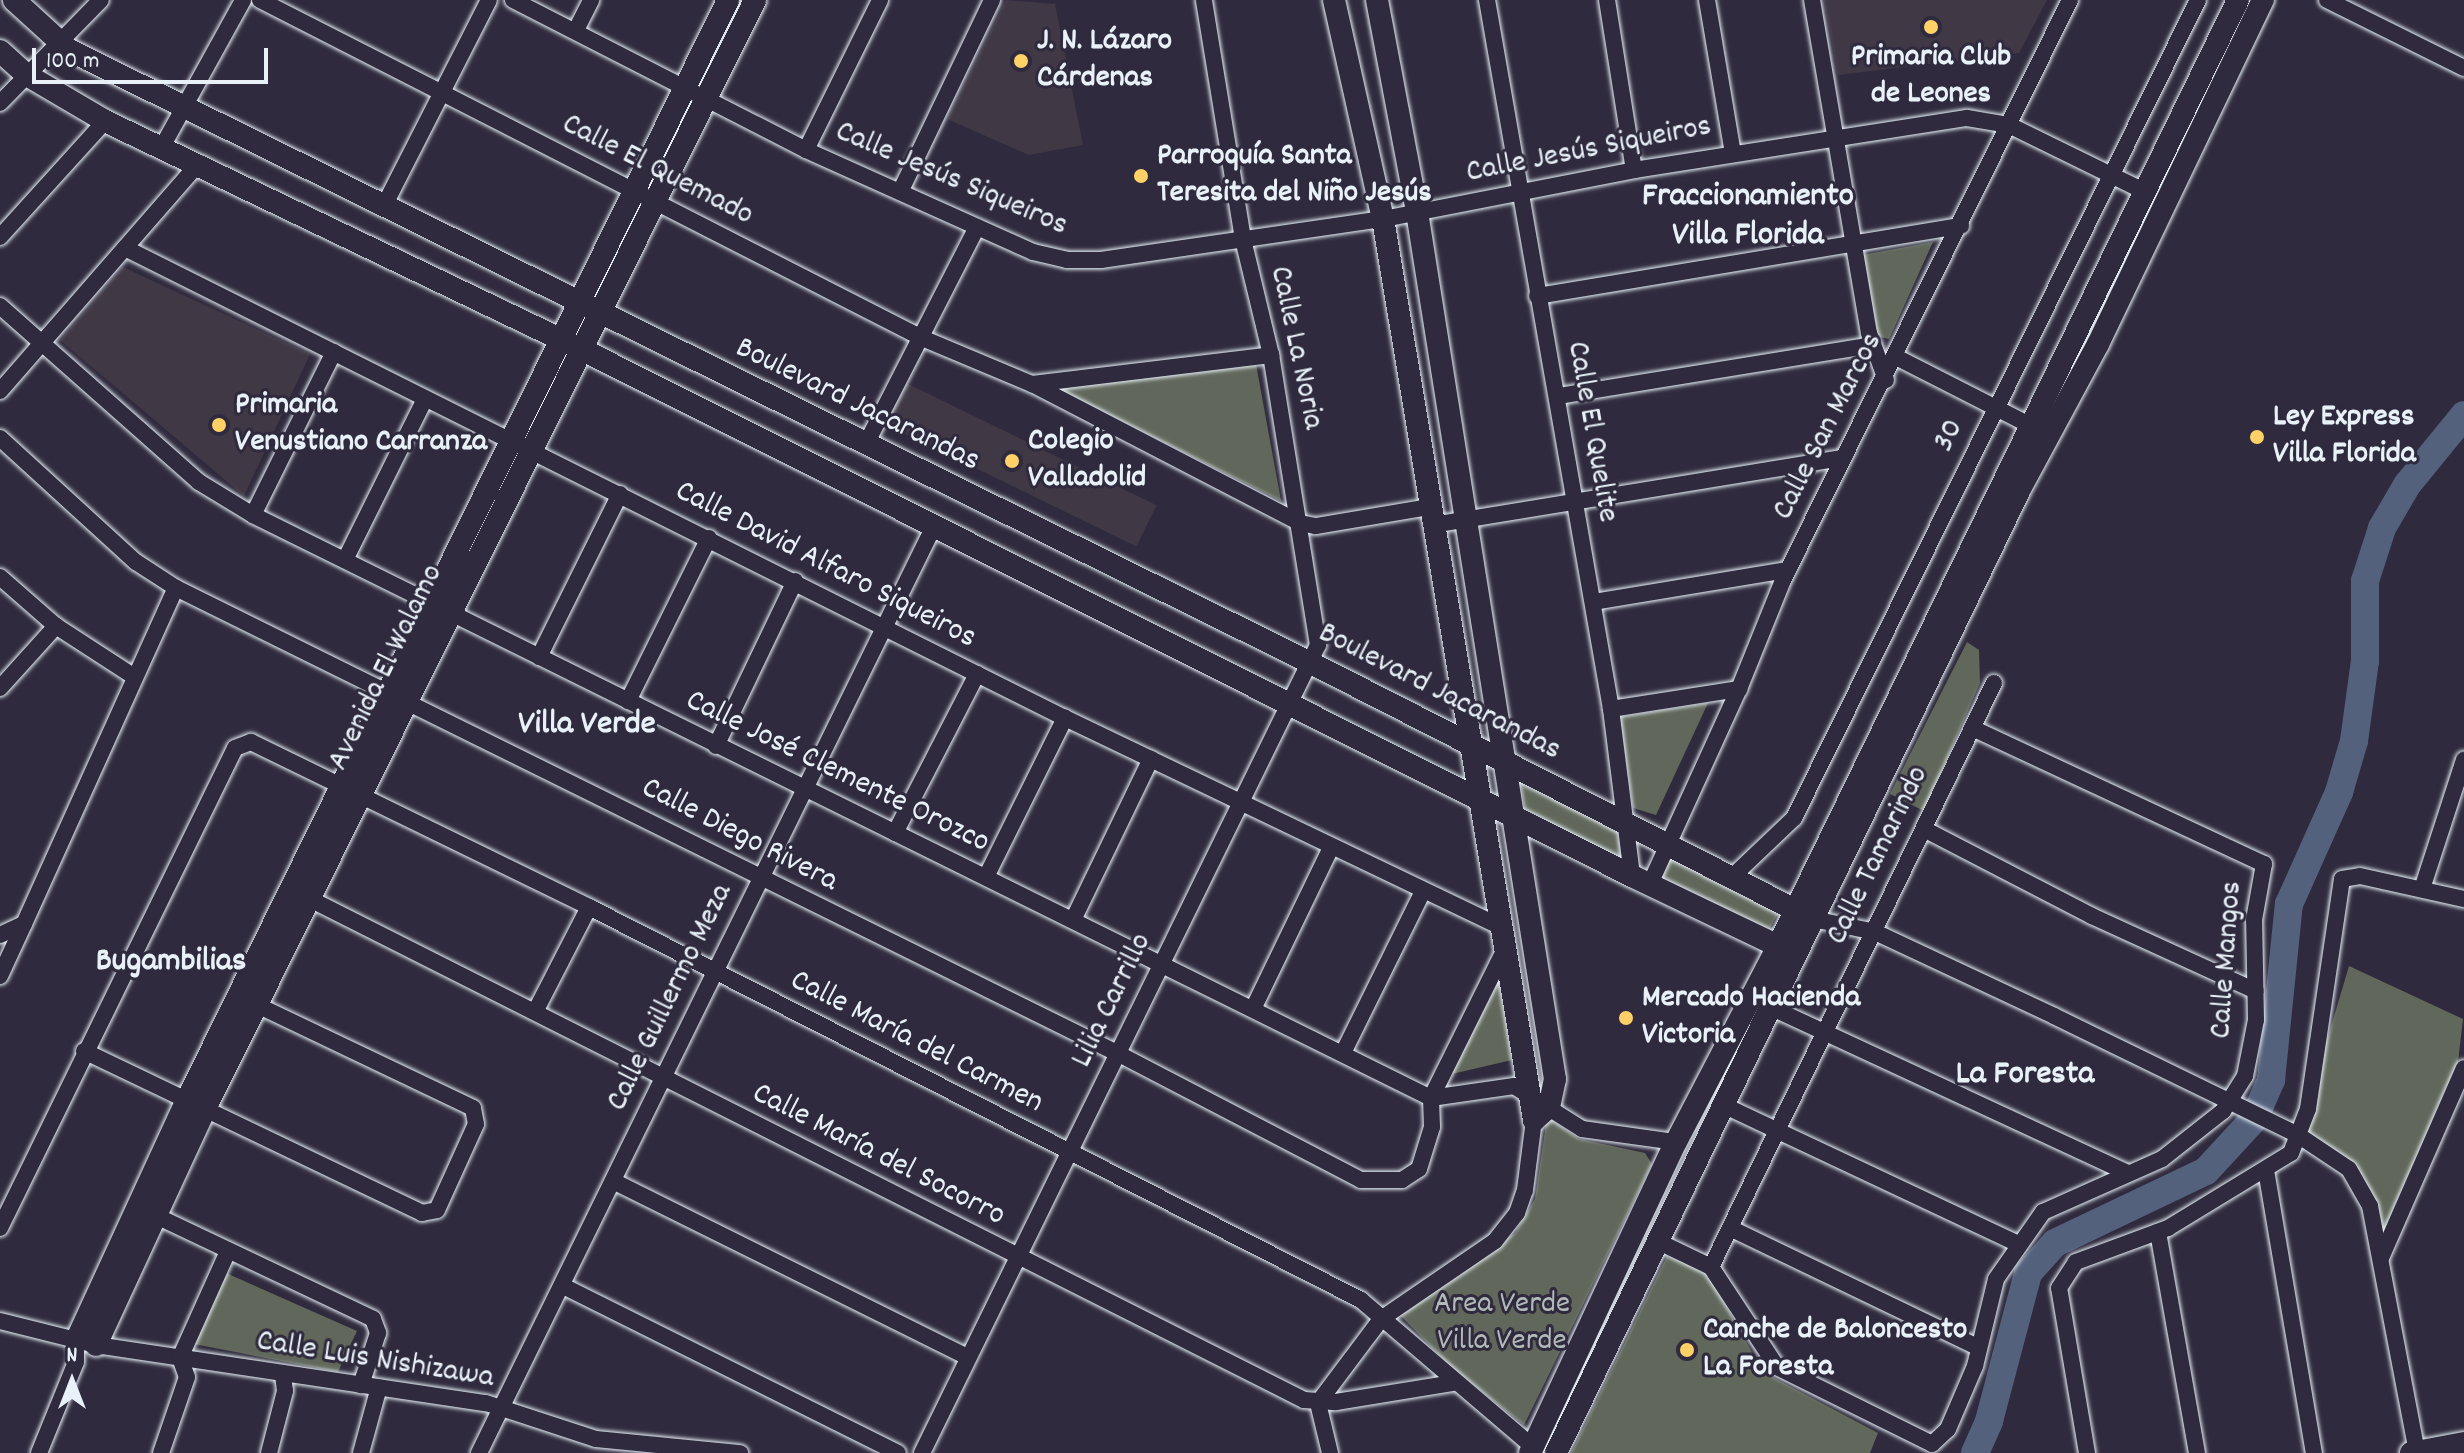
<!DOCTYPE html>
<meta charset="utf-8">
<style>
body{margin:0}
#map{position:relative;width:2464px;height:1453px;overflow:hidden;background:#2f2a3d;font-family:Dekko,sans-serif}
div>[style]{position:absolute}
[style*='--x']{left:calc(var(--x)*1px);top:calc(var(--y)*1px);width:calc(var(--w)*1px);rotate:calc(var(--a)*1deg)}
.built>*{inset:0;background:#403845;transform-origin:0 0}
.green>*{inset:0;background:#61675a;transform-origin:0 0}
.river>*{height:28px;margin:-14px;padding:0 14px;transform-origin:14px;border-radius:14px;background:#54617d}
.roads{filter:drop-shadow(0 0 2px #e8f1f8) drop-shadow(0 0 2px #e8f1f8)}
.street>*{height:16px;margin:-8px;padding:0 8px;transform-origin:8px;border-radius:8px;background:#2f2a3d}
.secondary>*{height:22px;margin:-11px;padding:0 11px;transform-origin:11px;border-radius:11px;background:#2f2a3d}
.dots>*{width:22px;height:22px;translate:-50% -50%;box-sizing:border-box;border:4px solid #2f2a3d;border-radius:50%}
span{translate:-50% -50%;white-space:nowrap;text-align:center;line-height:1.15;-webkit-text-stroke:6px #2f2a3d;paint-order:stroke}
.poi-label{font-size:32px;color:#e8f1f8;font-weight:700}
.left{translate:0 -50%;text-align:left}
.street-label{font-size:32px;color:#e8f1f8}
.park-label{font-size:32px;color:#b2bab9}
.neighbourhood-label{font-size:34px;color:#e8f1f8;font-weight:700}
.north{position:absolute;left:32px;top:1341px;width:80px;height:80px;-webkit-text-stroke:6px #2f2a3d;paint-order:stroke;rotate:0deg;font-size:22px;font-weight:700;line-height:32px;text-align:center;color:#e8f1f8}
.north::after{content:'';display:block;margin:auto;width:28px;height:36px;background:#e8f1f8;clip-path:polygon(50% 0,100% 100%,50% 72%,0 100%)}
.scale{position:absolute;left:32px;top:48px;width:236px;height:36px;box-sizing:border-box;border:4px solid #e8f1f8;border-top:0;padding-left:10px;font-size:24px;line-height:28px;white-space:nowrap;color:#e8f1f8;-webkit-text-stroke:6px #2f2a3d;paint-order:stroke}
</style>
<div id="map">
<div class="built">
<div style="clip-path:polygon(1006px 0,1055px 4px,1083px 145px,1029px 155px,947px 119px)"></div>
<div style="clip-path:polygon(1824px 0,2047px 0,2019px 53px,1838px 75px)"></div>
<div style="clip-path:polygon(123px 267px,310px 354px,244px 496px,60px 340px)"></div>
<div style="left:904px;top:382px;width:281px;height:46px;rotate:26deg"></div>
</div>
<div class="green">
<div style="clip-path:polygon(1933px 242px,1889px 339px,1875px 336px,1862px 255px)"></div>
<div style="clip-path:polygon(1256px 364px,1281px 501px,1055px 388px)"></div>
<div style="clip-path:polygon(1967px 642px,1979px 650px,1980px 683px,1924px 811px,1890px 794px)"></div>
<div style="clip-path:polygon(1708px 703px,1656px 815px,1633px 808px,1620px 717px)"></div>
<div style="clip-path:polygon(1520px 780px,1617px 829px,1622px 860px,1525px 809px)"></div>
<div style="left:1668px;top:854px;width:125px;height:24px;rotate:28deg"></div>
<div style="clip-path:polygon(1495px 957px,1512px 1060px,1439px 1077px)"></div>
<div style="clip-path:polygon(2349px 966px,2463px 1019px,2456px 1079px,2380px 1260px,2364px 1188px,2300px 1131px)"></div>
<div style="clip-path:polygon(1547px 1117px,1579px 1139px,1645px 1153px,1652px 1164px,1524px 1425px,1450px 1366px,1400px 1315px,1515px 1233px,1535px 1199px)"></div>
<div style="clip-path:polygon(1667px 1256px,1707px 1272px,1763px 1372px,1878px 1433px,1870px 1453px,1571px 1453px)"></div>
<div style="clip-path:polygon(226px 1273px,357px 1331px,338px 1372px,194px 1344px)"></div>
</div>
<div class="river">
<div style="--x:1975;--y:1453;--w:35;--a:-66"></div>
<div style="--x:1989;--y:1421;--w:153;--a:-75.2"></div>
<div style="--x:2028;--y:1273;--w:40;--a:-48"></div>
<div style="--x:2055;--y:1243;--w:167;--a:-25.5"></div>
<div style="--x:2206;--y:1171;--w:71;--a:-47.3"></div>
<div style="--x:2254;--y:1119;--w:43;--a:-66.4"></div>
<div style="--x:2271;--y:1080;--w:177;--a:-84.2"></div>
<div style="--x:2289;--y:904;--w:123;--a:-65.9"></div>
<div style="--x:2339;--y:792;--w:53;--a:-73.6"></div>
<div style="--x:2354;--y:741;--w:81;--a:-82.2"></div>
<div style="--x:2365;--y:661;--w:80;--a:-90"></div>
<div style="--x:2365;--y:581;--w:56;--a:-72.2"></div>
<div style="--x:2382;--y:528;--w:50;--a:-59.8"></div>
<div style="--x:2407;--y:485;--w:90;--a:-50.8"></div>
</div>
<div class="roads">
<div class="street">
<div style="--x:260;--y:0;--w:743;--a:27.05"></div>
<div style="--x:922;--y:338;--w:119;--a:22.7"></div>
<div style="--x:1032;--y:384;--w:302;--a:27.4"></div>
<div style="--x:1300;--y:523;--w:16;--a:11"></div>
<div style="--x:1316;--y:526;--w:115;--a:-9.5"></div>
<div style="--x:513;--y:0;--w:329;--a:27.1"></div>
<div style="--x:806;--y:150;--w:249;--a:24.2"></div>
<div style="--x:1033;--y:252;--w:35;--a:13"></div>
<div style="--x:1067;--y:260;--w:34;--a:0"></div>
<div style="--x:1101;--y:260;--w:285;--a:-8.3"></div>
<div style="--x:1383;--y:219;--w:256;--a:-11"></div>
<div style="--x:1634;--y:170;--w:337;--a:-8.9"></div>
<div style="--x:1967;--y:118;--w:43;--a:9.5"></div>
<div style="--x:2009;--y:125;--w:150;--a:26.1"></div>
<div style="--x:1487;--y:0;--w:720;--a:80.08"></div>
<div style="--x:1611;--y:709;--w:168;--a:82.8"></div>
<div style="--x:1607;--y:0;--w:172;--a:81"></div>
<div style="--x:1707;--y:0;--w:155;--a:80.4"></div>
<div style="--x:1812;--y:0;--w:338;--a:80.3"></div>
<div style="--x:1869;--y:333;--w:50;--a:70.1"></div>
<div style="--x:2327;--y:0;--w:153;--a:26.4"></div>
<div style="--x:576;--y:30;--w:34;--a:-63"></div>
<div style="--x:0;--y:103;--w:144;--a:-45.6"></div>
<div style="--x:162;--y:147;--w:168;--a:-61.1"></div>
<div style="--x:806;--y:150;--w:167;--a:-63.7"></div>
<div style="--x:901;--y:190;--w:211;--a:-64.4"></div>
<div style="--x:383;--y:208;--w:233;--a:-63"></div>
<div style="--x:0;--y:237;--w:156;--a:-47.8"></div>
<div style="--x:125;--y:248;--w:1051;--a:26.57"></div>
<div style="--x:1065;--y:718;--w:486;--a:25.6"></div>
<div style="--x:1537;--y:296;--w:430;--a:-9.4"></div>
<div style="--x:0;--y:306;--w:266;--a:41.5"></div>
<div style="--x:199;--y:482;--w:63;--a:31.4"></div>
<div style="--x:253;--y:515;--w:1314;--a:26.33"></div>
<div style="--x:1431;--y:1098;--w:84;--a:-8.2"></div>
<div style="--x:1514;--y:1086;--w:80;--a:32.3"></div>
<div style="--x:1582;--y:1129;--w:95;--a:7.9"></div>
<div style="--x:1896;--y:357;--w:163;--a:27"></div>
<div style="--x:1032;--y:384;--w:241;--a:-6.9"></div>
<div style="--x:0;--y:391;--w:303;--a:-48.9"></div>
<div style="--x:1558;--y:396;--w:318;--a:-9.2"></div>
<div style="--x:0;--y:438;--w:184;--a:42.4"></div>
<div style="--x:136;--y:562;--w:48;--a:33"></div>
<div style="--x:176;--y:588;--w:1050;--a:26.3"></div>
<div style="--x:1117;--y:1053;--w:275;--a:27.5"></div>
<div style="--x:1361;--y:1180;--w:41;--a:0"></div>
<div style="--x:1402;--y:1180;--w:20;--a:-33"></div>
<div style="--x:1419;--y:1169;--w:44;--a:-72.8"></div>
<div style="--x:1432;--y:1127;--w:29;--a:-92"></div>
<div style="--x:1431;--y:1098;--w:166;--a:-63.6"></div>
<div style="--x:865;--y:446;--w:246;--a:-62.9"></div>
<div style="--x:253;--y:515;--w:182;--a:-63.6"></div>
<div style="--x:1432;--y:525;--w:414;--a:-9.3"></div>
<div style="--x:345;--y:560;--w:180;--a:-63.6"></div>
<div style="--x:0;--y:577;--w:74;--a:41.2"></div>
<div style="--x:56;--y:626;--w:92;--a:33"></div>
<div style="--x:1593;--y:602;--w:197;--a:-9.4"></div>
<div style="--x:539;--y:657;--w:182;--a:-63.6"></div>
<div style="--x:0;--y:688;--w:84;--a:-47.9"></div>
<div style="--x:628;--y:701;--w:182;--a:-63.6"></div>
<div style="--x:1611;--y:709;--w:130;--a:-8.9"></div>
<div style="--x:716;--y:746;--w:183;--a:-64.4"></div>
<div style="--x:1924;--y:829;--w:189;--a:27.4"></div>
<div style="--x:2092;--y:916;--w:180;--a:24.6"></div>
<div style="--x:895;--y:833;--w:179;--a:-62.7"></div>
<div style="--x:986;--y:877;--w:178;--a:-63.6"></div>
<div style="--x:1731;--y:878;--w:87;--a:-43.6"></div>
<div style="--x:1794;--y:818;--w:912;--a:-63.72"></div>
<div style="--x:1650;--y:884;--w:214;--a:-65.5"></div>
<div style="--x:1739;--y:689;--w:118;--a:-68"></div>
<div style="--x:1783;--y:580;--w:647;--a:-63.67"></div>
<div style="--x:2422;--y:889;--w:136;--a:-72"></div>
<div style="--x:302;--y:895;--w:1122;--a:26.75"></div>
<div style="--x:1304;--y:1400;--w:32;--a:4"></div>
<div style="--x:1336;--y:1402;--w:119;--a:-9.2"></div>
<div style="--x:1813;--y:919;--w:63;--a:11.8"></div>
<div style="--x:1875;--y:932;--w:198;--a:25.1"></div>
<div style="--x:2054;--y:1016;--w:271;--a:26"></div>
<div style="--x:2298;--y:1135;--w:61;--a:33.7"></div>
<div style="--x:2349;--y:1169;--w:43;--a:60.4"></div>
<div style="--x:2370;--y:1206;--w:250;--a:79.2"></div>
<div style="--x:1073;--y:920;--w:179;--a:-64.2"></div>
<div style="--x:0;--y:935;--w:26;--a:-25"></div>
<div style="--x:24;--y:924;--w:369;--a:-65.7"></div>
<div style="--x:0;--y:976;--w:57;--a:-65.2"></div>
<div style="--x:1770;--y:1007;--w:395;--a:24.9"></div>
<div style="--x:1253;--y:1009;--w:179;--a:-64.2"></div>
<div style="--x:535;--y:1012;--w:118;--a:-62.8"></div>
<div style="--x:84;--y:1051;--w:375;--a:25.6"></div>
<div style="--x:422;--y:1213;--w:15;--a:-11"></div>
<div style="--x:437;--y:1210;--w:94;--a:-65.6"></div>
<div style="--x:476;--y:1124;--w:16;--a:-101"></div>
<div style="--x:473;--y:1108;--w:250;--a:-154.5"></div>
<div style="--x:1343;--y:1053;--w:181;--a:-63.7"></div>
<div style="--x:1723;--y:1105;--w:327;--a:25.2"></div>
<div style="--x:2266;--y:1170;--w:287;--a:80.4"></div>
<div style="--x:613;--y:1181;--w:396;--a:26.4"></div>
<div style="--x:148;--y:1212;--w:249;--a:25.4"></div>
<div style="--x:373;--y:1319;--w:15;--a:70"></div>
<div style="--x:378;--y:1333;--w:55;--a:108.1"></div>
<div style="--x:0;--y:1228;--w:534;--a:-63.91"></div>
<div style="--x:235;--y:748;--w:17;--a:-21"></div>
<div style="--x:251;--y:742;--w:376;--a:26"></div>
<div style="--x:589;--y:907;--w:866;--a:26.98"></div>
<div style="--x:1361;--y:1300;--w:226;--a:40.5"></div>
<div style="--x:1732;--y:1229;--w:274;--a:25.7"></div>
<div style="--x:2158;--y:1232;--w:224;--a:80"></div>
<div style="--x:1657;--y:1241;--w:60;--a:25.7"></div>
<div style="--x:2381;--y:1258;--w:207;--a:-66.4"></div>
<div style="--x:1711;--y:1267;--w:120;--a:56.6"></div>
<div style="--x:1777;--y:1367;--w:173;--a:26.4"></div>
<div style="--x:1932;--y:1444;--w:22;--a:-43"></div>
<div style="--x:1948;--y:1429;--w:69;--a:-66.8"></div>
<div style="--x:1975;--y:1366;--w:89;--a:-76.4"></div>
<div style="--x:1996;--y:1279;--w:82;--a:-55"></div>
<div style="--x:2043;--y:1212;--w:130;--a:-24"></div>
<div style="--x:2162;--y:1159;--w:78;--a:-38.2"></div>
<div style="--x:2223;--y:1111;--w:41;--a:-57.8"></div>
<div style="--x:2245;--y:1076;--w:57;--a:-78.9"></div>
<div style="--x:2256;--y:1020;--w:100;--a:-91.1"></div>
<div style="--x:2254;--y:920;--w:57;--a:-79.9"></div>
<div style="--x:2264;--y:864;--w:321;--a:-155"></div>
<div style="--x:1711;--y:1267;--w:649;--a:-64.15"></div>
<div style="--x:563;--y:1286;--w:374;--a:26.5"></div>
<div style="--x:0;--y:1321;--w:99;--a:14"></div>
<div style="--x:96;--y:1345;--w:394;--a:8.5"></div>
<div style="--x:486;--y:1403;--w:116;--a:18.1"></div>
<div style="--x:596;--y:1439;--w:145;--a:5.6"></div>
<div style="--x:39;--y:1453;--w:98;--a:-67.9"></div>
<div style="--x:76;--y:1362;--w:21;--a:-90"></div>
<div style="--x:161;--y:1453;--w:80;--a:-71.1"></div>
<div style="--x:187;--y:1377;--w:20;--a:-110"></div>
<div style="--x:180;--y:1358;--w:117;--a:-65.8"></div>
<div style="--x:269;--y:1453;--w:64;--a:-75.5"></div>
<div style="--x:285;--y:1391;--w:17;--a:-97"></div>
<div style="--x:361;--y:1453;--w:68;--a:-74.7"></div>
<div style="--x:479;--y:1453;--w:1033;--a:-63.86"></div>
<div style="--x:922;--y:1453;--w:900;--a:-63.89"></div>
<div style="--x:1318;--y:645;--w:294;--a:-99.2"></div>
<div style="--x:1271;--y:355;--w:119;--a:-103.6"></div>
<div style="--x:1243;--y:239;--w:242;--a:-99.3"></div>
<div style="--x:1330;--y:1453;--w:51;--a:-103.5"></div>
<div style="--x:1318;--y:1403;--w:105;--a:-53.1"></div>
<div style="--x:1381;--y:1319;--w:138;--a:-34.4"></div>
<div style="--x:1495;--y:1241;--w:36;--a:-52"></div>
<div style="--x:1517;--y:1213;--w:24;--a:-71"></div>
<div style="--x:1525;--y:1190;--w:71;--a:-82.7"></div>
<div style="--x:2087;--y:1453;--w:167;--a:-99.6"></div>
<div style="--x:2059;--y:1288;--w:31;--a:-57"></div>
<div style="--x:2076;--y:1262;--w:98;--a:-20.3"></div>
<div style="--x:2168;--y:1228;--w:144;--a:-31.4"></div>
<div style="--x:2291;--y:1153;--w:47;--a:-68.9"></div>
<div style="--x:2308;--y:1109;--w:232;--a:-81.6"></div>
<div style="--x:2342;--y:879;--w:18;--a:-9"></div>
<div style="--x:2360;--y:876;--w:107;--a:12.5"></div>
</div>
<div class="secondary">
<div style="--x:14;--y:0;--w:74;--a:42.3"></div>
<div style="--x:69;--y:50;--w:1385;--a:26.27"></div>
<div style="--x:1311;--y:663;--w:564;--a:27.02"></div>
<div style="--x:1334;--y:0;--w:224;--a:77.4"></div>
<div style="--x:1383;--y:219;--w:914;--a:80.49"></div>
<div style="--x:1377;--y:0;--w:216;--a:79.3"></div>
<div style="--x:1417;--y:212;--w:878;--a:80.96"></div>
<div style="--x:1555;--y:1079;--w:29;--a:102"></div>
<div style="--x:1549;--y:1107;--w:20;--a:139"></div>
<div style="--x:0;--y:51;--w:36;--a:42"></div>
<div style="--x:27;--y:75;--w:91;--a:30.5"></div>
<div style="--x:105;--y:121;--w:530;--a:25.6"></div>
<div style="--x:583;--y:350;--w:1173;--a:26.63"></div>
<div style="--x:1632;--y:876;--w:162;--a:25.6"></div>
<div style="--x:1778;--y:946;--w:20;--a:9"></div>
<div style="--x:76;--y:1341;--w:263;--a:-65.3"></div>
<div style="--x:186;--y:1102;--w:1228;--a:-63.81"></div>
<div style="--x:96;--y:1345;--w:258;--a:-65.2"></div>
<div style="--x:204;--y:1111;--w:1240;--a:-63.62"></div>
<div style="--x:1530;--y:1453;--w:344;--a:-64.9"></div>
<div style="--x:1676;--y:1142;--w:221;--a:-62.5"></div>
<div style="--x:1778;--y:946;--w:1052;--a:-64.07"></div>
<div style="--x:1556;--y:1453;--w:1072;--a:-64.3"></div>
<div style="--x:2021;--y:487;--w:162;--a:-61.7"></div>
<div style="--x:2098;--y:344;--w:382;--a:-64.4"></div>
<div style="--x:2411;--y:1453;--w:54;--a:-10.7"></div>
</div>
</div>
<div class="dots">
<div style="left:1931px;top:27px;background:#ffd166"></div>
<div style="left:1021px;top:61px;background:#ffd166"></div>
<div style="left:1141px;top:176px;background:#ffd166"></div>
<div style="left:219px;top:425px;background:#ffd166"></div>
<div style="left:2257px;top:437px;background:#ffd166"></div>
<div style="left:1012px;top:461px;background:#ffd166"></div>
<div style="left:1626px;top:1018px;background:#ffd166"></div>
<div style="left:1687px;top:1350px;background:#ffd166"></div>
</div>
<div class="poi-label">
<span class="left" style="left:1037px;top:61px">J. N. Lázaro<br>Cárdenas</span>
<span style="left:1931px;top:77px">Primaria Club<br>de Leones</span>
<span class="left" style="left:1157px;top:176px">Parroquía Santa<br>Teresita del Niño Jesús</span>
<span class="left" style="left:235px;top:425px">Primaria<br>Venustiano Carranza</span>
<span class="left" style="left:2273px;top:437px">Ley Express<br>Villa Florida</span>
<span class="left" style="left:1028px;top:461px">Colegio<br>Valladolid</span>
<span class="left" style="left:1642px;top:1018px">Mercado Hacienda<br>Victoria</span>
<span class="left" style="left:1703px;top:1350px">Canche de Baloncesto<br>La Foresta</span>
</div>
<div class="street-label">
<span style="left:1589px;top:151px;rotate:-11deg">Calle Jesús Siqueiros</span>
<span style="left:657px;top:171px;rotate:27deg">Calle El Quemado</span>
<span style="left:951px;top:180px;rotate:23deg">Calle Jesús Siqueiros</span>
<span style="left:1295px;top:348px;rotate:78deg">Calle La Noria</span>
<span style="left:857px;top:406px;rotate:26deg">Boulevard Jacarandas</span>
<span style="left:1829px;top:427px;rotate:-63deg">Calle San Marcos</span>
<span style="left:1591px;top:432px;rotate:80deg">Calle El Quelite</span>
<span style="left:1950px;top:436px;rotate:-65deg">30</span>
<span style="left:825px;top:566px;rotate:27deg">Calle David Alfaro Siqueiros</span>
<span style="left:387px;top:668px;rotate:-64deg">Avenida El Walamo</span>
<span style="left:1439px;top:693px;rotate:27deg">Boulevard Jacarandas</span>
<span style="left:837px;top:773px;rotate:26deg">Calle José Clemente Orozco</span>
<span style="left:739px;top:836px;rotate:27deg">Calle Diego Rivera</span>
<span style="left:1879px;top:856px;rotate:-64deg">Calle Tamarindo</span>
<span style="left:2228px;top:960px;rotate:-86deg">Calle Mangos</span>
<span style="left:671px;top:998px;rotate:-64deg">Calle Guillermo Meza</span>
<span style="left:1113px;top:1001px;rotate:-64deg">Lilia Carrillo</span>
<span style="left:916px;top:1043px;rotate:27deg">Calle María del Carmen</span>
<span style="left:878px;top:1156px;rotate:27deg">Calle María del Socorro</span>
<span style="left:375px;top:1361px;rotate:9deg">Calle Luis Nishizawa</span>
</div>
<div class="park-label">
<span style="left:1502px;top:1324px">Area Verde<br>Villa Verde</span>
</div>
<div class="neighbourhood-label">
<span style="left:1748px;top:217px">Fraccionamiento<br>Villa Florida</span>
<span style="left:587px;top:726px">Villa Verde</span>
<span style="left:171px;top:963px">Bugambilias</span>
<span style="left:2025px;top:1076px">La Foresta</span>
</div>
<div class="north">N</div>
<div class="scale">100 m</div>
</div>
